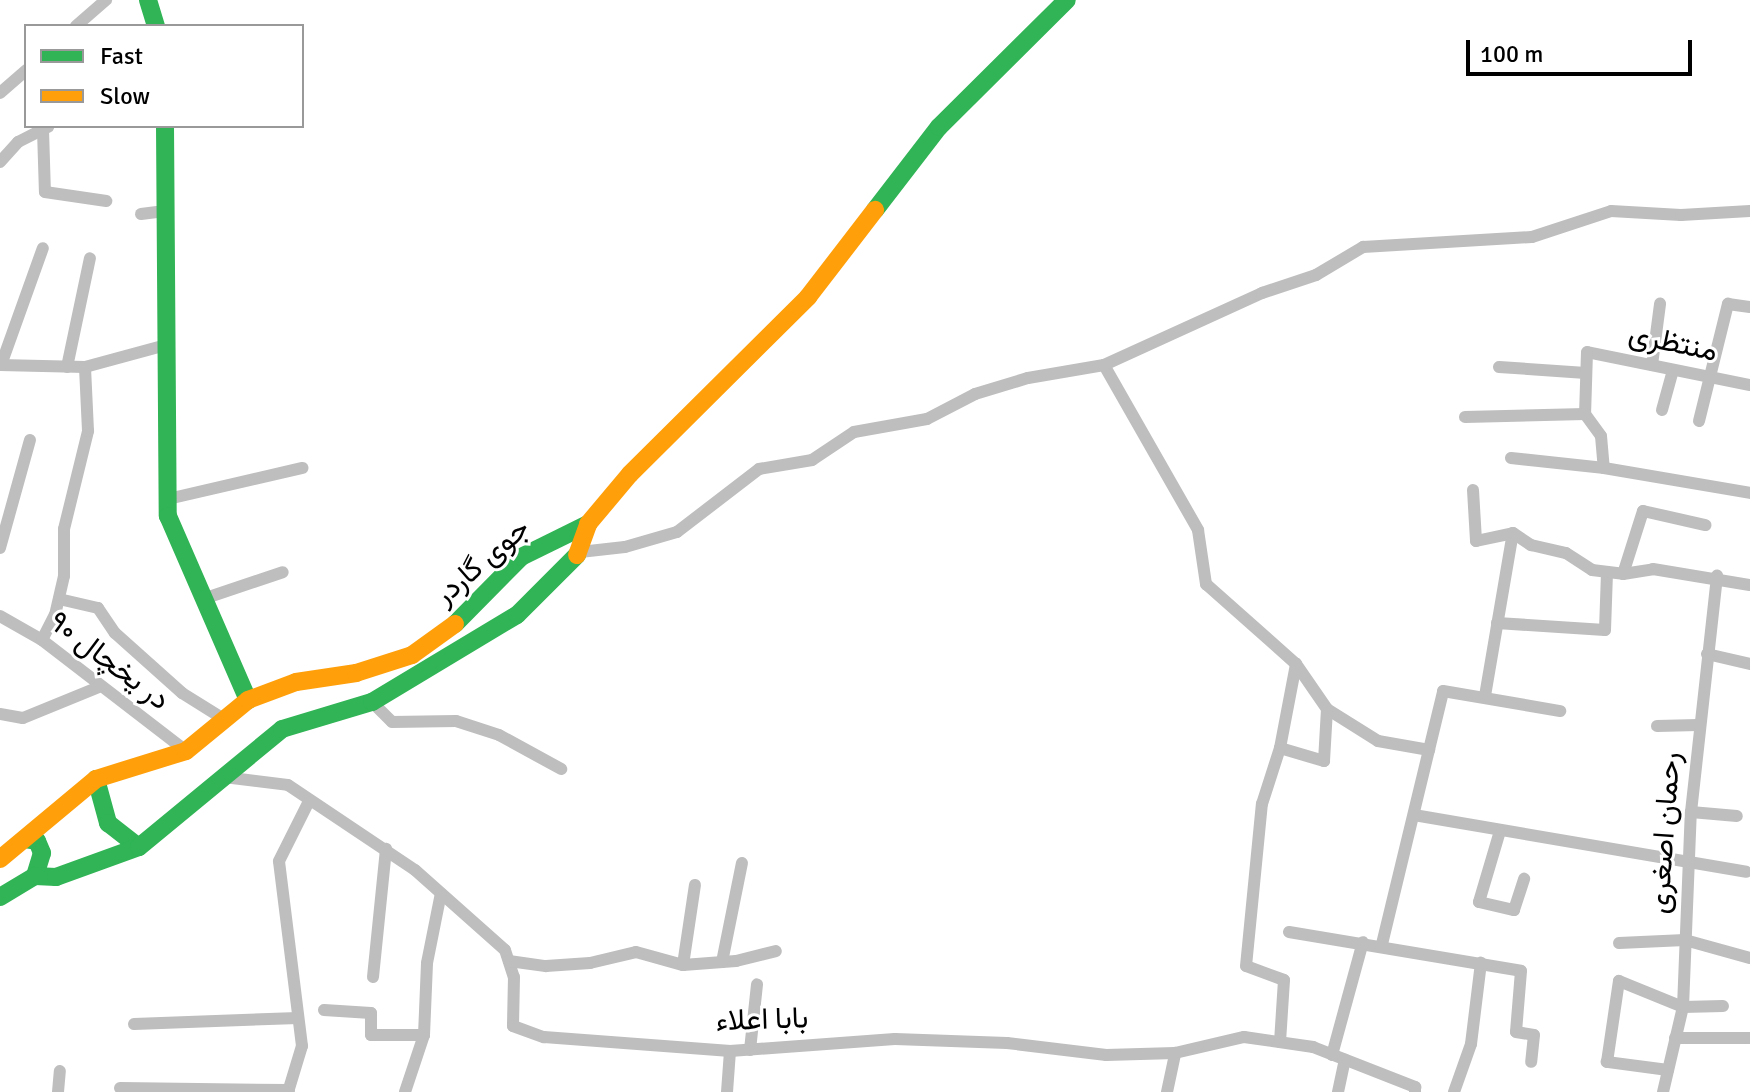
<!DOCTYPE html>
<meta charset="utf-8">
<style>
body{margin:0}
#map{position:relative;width:1750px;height:1092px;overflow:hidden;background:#fff;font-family:Signika,Vazirmatn,sans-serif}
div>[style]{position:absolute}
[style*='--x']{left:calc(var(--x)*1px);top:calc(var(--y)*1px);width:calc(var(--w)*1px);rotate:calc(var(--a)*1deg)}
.street>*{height:12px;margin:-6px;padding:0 6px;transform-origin:6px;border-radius:6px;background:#bebebe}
.fast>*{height:18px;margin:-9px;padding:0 9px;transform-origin:9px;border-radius:9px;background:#30b455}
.slow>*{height:18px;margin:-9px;padding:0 9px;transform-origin:9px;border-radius:9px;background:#ff9f0a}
span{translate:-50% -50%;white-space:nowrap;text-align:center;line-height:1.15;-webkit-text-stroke:6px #fff;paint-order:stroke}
.street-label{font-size:30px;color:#000}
.legend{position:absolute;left:24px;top:24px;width:280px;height:104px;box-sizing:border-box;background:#fff;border:2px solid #999;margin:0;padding:10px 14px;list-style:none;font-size:24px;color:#000}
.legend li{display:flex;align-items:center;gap:16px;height:40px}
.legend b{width:40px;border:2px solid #999}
.scale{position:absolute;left:1466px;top:40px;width:226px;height:36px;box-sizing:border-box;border:4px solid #000;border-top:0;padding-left:10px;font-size:24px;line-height:28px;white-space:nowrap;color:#000;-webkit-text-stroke:6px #fff;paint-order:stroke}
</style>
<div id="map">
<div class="street">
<div style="--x:76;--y:26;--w:40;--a:-41"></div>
<div style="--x:0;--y:93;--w:35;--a:-41"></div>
<div style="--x:43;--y:130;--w:62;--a:88.2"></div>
<div style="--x:45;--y:192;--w:62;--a:8.4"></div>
<div style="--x:0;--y:162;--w:27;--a:-48"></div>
<div style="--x:18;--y:142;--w:34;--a:-27"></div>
<div style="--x:141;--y:214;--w:24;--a:-7"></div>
<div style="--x:0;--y:365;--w:85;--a:1.3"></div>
<div style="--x:85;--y:367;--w:84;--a:-15.2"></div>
<div style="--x:1;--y:365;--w:124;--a:-70.3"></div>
<div style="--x:1104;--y:365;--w:190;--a:60.3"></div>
<div style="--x:1198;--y:530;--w:55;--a:81.6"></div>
<div style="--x:1206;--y:584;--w:120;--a:41.6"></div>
<div style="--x:1296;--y:664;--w:55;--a:55.4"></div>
<div style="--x:1327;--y:709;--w:60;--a:32.1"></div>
<div style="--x:1378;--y:741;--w:52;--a:10"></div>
<div style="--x:1652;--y:365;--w:62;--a:-82.5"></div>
<div style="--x:67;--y:367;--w:111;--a:-78.1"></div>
<div style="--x:1499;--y:367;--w:87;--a:3.9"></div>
<div style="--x:1750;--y:385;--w:166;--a:-168.6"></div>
<div style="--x:1587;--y:352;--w:62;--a:91.8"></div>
<div style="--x:1585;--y:414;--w:27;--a:54"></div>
<div style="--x:1601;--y:436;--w:32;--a:85"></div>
<div style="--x:1604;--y:468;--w:148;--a:9.7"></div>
<div style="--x:1662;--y:410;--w:41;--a:-74.6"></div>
<div style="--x:1465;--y:417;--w:120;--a:-1.4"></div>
<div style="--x:1699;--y:421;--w:121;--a:-76.1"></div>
<div style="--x:1728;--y:304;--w:22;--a:8"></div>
<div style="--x:1511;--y:458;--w:94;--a:6.1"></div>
<div style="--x:1473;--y:490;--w:51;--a:86.6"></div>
<div style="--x:1476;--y:541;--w:38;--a:-12"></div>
<div style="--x:168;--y:499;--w:138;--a:-13"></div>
<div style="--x:0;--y:548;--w:112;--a:-74.5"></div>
<div style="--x:580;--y:552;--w:45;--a:-6.3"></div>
<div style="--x:625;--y:547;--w:54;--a:-16.1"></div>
<div style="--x:677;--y:532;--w:103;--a:-37.5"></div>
<div style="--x:759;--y:469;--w:54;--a:-9.6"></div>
<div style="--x:812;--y:460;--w:50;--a:-33.7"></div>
<div style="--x:854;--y:432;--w:74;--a:-10.1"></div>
<div style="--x:927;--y:419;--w:54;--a:-27.5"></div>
<div style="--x:975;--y:394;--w:55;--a:-16.8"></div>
<div style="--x:1028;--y:378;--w:77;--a:-9.7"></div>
<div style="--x:1104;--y:365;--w:174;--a:-24.5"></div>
<div style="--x:1262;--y:293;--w:57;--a:-18.4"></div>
<div style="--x:1316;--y:275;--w:55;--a:-30.8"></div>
<div style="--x:1363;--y:247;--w:169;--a:-3.4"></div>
<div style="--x:1532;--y:237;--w:83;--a:-18.2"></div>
<div style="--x:1611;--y:211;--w:70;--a:3.3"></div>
<div style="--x:1681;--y:215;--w:69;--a:-3.3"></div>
<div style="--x:1623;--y:574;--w:66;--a:-72.4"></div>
<div style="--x:1643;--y:511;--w:64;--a:12.7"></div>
<div style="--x:59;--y:599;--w:40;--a:13"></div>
<div style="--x:98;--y:608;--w:30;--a:56"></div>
<div style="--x:115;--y:633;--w:90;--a:41.8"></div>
<div style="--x:182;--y:693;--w:47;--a:32"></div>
<div style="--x:203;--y:599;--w:84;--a:-18.6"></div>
<div style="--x:0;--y:616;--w:48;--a:29.7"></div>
<div style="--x:42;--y:640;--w:182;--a:37.6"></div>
<div style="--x:1497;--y:623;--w:108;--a:3.7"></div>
<div style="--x:1605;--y:630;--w:58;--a:-88"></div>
<div style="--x:42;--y:640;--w:28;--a:-63"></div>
<div style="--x:55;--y:615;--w:40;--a:-77"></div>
<div style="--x:64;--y:576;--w:47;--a:-90"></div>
<div style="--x:64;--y:529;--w:101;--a:-76.2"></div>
<div style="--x:88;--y:431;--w:64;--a:-92.7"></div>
<div style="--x:1707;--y:654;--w:44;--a:13.1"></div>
<div style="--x:1485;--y:696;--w:165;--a:-80.3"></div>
<div style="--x:1513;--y:533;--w:22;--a:34"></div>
<div style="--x:1531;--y:545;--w:36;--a:13"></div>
<div style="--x:1566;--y:553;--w:31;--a:33"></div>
<div style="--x:1592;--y:570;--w:31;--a:7"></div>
<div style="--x:1623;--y:574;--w:30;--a:-9"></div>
<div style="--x:1653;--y:569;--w:98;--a:9.4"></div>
<div style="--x:372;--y:702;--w:28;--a:45"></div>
<div style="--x:392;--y:722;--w:64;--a:-0.9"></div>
<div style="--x:456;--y:721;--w:45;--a:18"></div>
<div style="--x:499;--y:735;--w:71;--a:28.7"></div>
<div style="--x:0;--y:714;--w:23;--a:10"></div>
<div style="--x:23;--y:718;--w:82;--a:-22.2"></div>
<div style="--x:1657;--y:726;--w:41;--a:-1.4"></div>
<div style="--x:1280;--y:748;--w:46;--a:16.5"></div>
<div style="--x:1324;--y:761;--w:52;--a:-86.7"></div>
<div style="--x:224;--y:777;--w:64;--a:7.1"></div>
<div style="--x:288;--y:785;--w:153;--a:33.8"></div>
<div style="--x:415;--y:870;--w:120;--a:41.6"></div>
<div style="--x:505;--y:950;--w:28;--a:72"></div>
<div style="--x:514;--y:977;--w:49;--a:91.2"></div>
<div style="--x:513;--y:1026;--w:33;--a:20"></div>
<div style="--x:544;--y:1037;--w:187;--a:4.3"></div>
<div style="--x:730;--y:1051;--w:165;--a:-4.2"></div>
<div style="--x:895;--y:1039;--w:112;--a:2"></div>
<div style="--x:1007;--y:1043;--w:100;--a:6.9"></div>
<div style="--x:1106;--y:1055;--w:69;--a:-1.7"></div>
<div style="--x:1175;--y:1053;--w:71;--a:-13.1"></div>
<div style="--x:1244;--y:1037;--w:70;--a:8.2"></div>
<div style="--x:1313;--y:1047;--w:110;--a:21.4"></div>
<div style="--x:1415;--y:1087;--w:5;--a:90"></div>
<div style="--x:1691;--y:812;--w:46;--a:5"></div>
<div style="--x:1414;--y:815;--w:337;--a:9.7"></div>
<div style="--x:1500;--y:831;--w:74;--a:106.5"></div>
<div style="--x:1479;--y:902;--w:36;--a:13"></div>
<div style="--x:1514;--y:910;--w:33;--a:-72"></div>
<div style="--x:1289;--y:932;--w:235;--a:9.5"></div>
<div style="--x:1521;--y:971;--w:61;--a:94.7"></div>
<div style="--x:1516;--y:1032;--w:18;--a:9"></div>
<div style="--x:1534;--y:1035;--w:27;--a:96"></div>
<div style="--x:1619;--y:943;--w:66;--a:-2.6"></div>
<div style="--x:1685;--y:940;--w:67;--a:15.5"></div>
<div style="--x:1382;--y:944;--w:260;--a:-76.4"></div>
<div style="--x:1443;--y:691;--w:119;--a:9.7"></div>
<div style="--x:509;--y:961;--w:37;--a:8"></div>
<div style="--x:546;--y:966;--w:44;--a:-3.9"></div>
<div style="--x:590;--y:963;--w:47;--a:-13.4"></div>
<div style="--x:636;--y:952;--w:49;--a:15.5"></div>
<div style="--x:683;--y:965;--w:53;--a:-4.3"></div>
<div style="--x:736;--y:961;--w:41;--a:-14"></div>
<div style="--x:722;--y:962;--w:101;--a:-78.6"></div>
<div style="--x:683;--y:965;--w:81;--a:-81.5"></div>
<div style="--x:373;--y:977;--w:129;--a:-84.2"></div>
<div style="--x:324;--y:1010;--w:47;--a:3.7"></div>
<div style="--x:371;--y:1013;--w:22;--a:90"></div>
<div style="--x:371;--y:1035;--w:53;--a:0"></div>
<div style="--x:134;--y:1024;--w:164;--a:-2.1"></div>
<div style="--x:1675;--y:1038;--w:75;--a:0"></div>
<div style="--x:1280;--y:1042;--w:62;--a:-86.3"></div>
<div style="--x:1284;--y:980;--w:40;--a:-159.8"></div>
<div style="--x:1246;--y:966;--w:163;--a:-84.4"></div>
<div style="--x:1262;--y:804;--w:59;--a:-72.2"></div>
<div style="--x:1280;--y:748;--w:86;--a:-79.2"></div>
<div style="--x:750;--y:1050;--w:66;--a:-83.9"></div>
<div style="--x:1332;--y:1055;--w:117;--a:-74.7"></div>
<div style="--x:1668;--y:1070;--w:62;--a:-172.5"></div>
<div style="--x:1607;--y:1062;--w:82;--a:-81.6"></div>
<div style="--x:1619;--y:981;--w:69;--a:22.1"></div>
<div style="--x:1683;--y:1007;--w:40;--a:-1.4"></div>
<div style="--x:120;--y:1088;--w:169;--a:0.7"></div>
<div style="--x:58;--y:1092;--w:21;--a:-85"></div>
<div style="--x:288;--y:1092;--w:48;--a:-73.1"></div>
<div style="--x:302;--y:1046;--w:186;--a:-97.1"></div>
<div style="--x:279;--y:861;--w:67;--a:-63.4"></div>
<div style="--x:405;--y:1092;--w:60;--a:-71.6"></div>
<div style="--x:424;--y:1035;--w:72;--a:-87.6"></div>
<div style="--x:427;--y:963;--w:71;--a:-78.7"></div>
<div style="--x:727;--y:1092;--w:41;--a:-85.8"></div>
<div style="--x:1167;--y:1092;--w:40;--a:-78"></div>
<div style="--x:1338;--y:1092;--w:33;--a:-78"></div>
<div style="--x:1454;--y:1092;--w:51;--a:-70.5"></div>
<div style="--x:1471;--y:1044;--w:82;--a:-83"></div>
<div style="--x:1663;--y:1092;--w:87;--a:-76.8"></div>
<div style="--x:1683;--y:1007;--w:195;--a:-87.7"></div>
<div style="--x:1691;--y:812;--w:238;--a:-83.7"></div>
</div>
<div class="fast">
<div style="--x:148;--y:0;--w:27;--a:73"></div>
<div style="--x:165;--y:126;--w:390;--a:89.6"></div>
<div style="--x:168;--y:516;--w:201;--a:66.5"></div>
<div style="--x:875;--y:210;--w:105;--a:-52.4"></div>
<div style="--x:939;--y:127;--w:180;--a:-44.8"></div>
<div style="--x:455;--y:624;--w:94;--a:-45.4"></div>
<div style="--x:521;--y:557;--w:75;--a:-26.2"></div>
<div style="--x:96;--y:779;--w:46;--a:74.7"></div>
<div style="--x:108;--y:823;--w:39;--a:38"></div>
<div style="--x:25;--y:839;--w:12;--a:9"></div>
<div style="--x:37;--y:841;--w:13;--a:67"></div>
<div style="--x:42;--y:853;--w:24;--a:107"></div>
<div style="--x:0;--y:897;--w:41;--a:-31"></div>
<div style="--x:35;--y:876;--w:21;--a:3"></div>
<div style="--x:56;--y:877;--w:88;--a:-19.9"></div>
<div style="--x:139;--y:847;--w:185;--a:-39.5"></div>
<div style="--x:282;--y:729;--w:94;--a:-16.7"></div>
<div style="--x:372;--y:702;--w:169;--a:-31"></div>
<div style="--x:517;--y:615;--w:85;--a:-45"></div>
</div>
<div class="slow">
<div style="--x:577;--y:555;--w:33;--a:-70"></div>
<div style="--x:588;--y:524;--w:65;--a:-50"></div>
<div style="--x:630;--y:474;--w:251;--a:-44.8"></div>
<div style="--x:808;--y:297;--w:110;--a:-52.4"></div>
<div style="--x:0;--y:859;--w:125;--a:-39.8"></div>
<div style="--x:96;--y:779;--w:94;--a:-17.3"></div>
<div style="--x:186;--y:751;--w:80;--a:-39.4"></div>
<div style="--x:248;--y:700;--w:51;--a:-20.6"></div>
<div style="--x:296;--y:682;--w:61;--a:-8.5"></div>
<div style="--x:356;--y:673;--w:59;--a:-17.8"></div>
<div style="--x:412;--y:655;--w:53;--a:-35.8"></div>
</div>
<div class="street-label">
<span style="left:1673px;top:343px;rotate:12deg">منتظری</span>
<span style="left:482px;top:562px;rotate:-41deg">جوی گاردر</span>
<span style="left:109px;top:661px;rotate:37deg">در یخچال ۹۰</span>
<span style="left:1665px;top:833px;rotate:-86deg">رحمان اصغری</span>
<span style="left:762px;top:1020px;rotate:-2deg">بابا اعلاء</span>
</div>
<ul class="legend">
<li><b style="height:10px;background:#30b455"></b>Fast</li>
<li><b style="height:10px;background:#ff9f0a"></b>Slow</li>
</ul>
<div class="scale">100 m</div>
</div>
